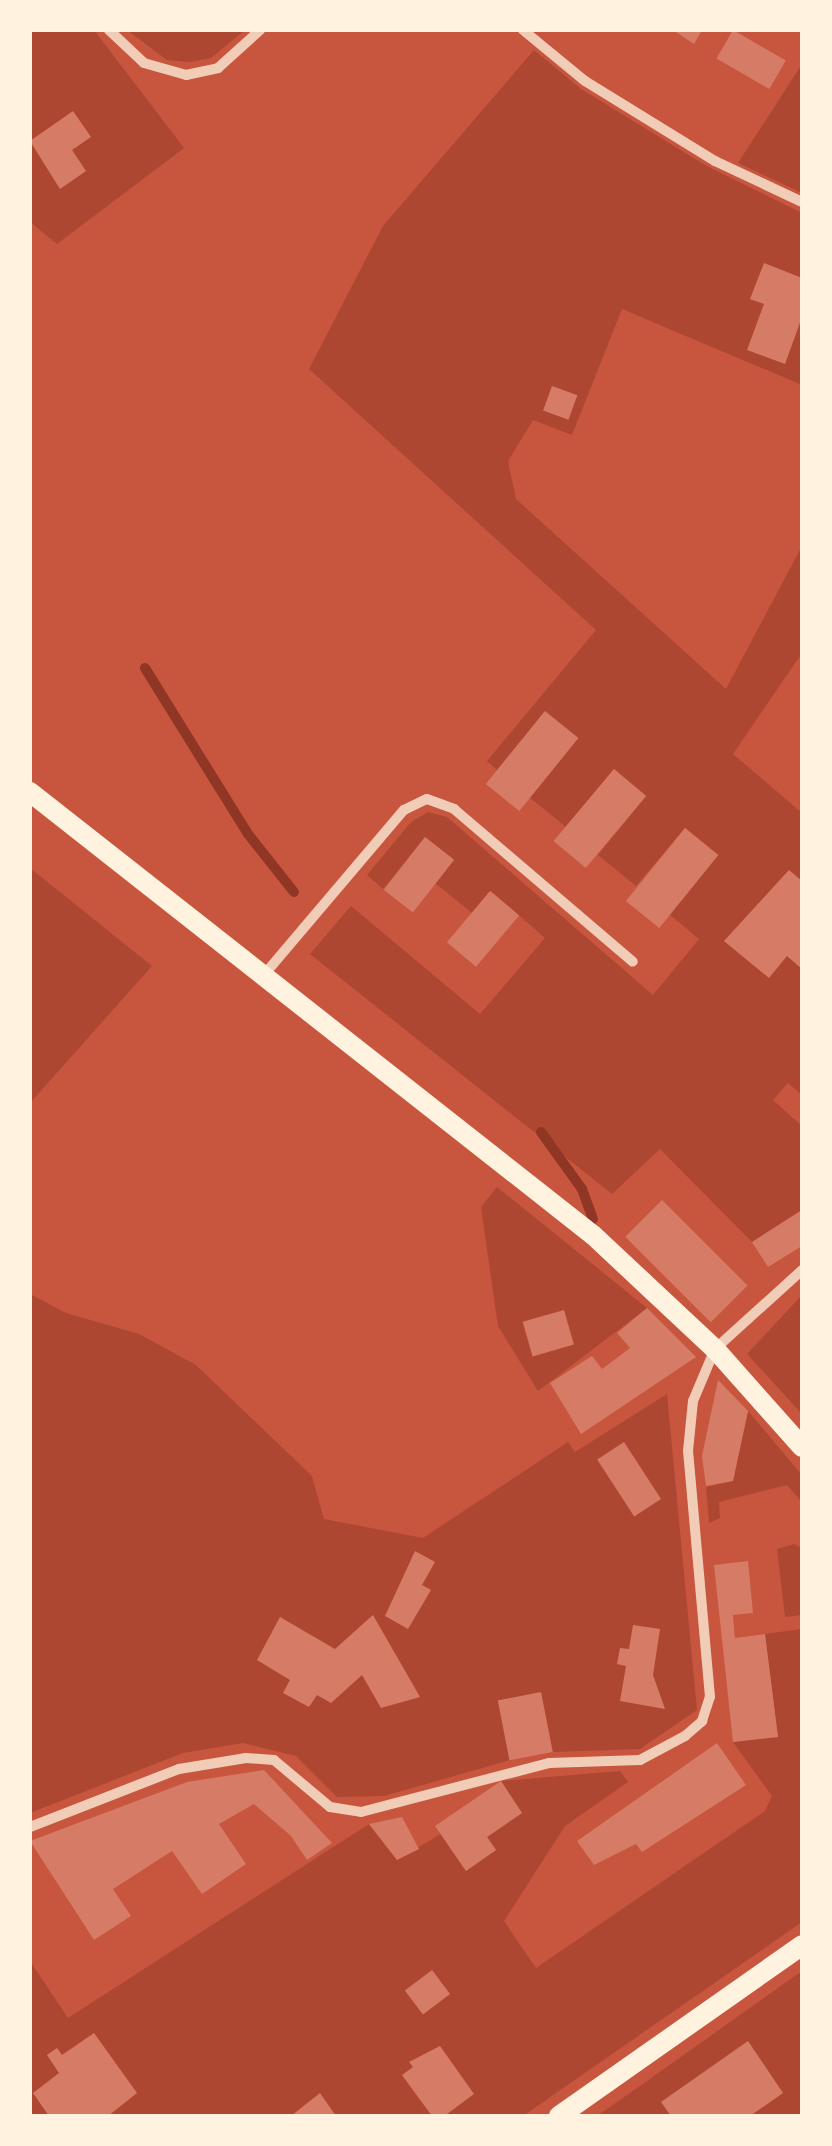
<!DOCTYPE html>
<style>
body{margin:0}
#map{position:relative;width:832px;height:2146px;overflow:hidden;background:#c8553d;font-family:"Fira Sans Condensed",sans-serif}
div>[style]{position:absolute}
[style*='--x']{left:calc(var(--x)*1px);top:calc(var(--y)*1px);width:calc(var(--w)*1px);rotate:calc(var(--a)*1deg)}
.green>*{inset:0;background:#ae4732}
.stream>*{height:10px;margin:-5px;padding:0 5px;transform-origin:5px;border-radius:5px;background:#8f3625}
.building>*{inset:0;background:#d67c66;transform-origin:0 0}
.minor>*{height:10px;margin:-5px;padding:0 5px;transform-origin:5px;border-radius:5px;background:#f1ccb7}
.secondary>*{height:20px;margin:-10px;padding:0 10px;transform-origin:10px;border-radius:10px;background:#fff3e0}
span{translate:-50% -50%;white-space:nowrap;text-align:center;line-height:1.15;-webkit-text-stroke:9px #fff3e0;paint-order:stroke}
.frame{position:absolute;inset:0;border:32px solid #fff3e0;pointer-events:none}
</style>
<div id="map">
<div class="green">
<div style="clip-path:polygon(30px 30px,94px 30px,184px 148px,57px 244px,30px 222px)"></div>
<div style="clip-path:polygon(127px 30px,245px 30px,211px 58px,190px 62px,167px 60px)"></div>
<div style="clip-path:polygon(534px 50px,581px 89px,705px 165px,802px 213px,802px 385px,622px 309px,572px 435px,533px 420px,508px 461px,516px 499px,726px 689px,802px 546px,802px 653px,733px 754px,802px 813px,802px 1095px,788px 1083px,773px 1100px,802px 1126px,802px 1210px,752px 1242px,660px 1149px,612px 1194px,310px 954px,351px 906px,480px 1014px,545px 938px,491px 891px,472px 913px,435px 883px,454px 860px,425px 837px,383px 889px,367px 875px,411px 822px,428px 812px,447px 817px,653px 995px,699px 939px,669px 914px,717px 855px,685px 828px,636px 886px,598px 855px,646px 796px,614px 769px,566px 827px,529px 797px,545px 711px,497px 770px,487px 761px,596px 630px,309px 369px,383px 226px)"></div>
<div style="clip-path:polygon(802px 64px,802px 193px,738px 163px)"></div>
<div style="clip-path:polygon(30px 868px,152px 966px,30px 1103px)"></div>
<div style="clip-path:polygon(497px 1187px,647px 1308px,538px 1391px,498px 1326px,481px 1207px)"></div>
<div style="clip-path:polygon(30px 1294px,66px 1313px,139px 1334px,196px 1365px,312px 1476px,324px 1519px,423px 1538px,568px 1442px,575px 1452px,667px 1394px,697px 1710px,640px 1749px,553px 1752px,541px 1693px,499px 1701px,510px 1760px,384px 1796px,337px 1797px,296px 1756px,243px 1743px,183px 1753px,30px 1813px)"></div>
<div style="clip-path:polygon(802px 1295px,802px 1414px,747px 1354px)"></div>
<div style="clip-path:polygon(748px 1411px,802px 1475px,802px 1502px,787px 1485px,719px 1502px,720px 1518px,709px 1523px,706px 1487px,733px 1481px)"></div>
<div style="clip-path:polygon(794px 1544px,802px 1548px,802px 1615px,785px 1617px,777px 1549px)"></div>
<div style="clip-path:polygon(802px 1629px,802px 1922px,523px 2116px,30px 2116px,30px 1961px,68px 2018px,369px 1824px,397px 1860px,441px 1834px,466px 1871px,496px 1850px,487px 1837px,522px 1813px,501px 1781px,620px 1771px,628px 1782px,565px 1826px,504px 1921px,536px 1968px,765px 1811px,772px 1796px,733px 1742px,778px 1737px,765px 1634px)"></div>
<div style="clip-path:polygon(802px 1971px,802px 2116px,597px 2116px,630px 2093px)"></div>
</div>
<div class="stream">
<div style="--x:145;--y:668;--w:195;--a:58.2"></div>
<div style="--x:248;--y:834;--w:74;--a:51.6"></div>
<div style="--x:541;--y:1132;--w:70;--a:54.3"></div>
<div style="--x:582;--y:1189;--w:32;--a:70"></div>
</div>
<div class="building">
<div style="clip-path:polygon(673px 30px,702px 30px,694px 44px)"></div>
<div style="left:733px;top:30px;width:61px;height:33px;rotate:30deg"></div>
<div style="clip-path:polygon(73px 111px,91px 137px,72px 150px,86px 171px,60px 189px,30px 141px)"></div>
<div style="clip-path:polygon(764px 263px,802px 278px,802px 317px,785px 364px,747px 350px,764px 304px,750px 299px)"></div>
<div style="left:552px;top:386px;width:27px;height:26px;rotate:20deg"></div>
<div style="left:545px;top:711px;width:43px;height:94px;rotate:39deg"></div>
<div style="left:614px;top:769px;width:42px;height:94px;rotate:40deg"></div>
<div style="left:685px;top:828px;width:43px;height:94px;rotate:39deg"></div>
<div style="left:425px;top:837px;width:37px;height:67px;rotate:38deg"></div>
<div style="clip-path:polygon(789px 870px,802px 881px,802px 969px,787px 956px,769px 978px,724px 941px)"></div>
<div style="left:490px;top:891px;width:38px;height:67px;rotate:40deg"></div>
<div style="left:662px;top:1200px;width:121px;height:52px;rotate:45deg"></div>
<div style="clip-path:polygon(802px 1210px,802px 1246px,768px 1267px,752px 1242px)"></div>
<div style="clip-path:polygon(647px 1308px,696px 1357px,581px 1434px,550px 1383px,592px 1356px,602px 1369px,630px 1348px,617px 1333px)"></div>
<div style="left:564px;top:1310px;width:36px;height:43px;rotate:74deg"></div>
<div style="clip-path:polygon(718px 1380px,748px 1411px,733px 1481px,706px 1486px,702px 1456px)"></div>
<div style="left:624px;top:1442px;width:68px;height:32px;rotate:57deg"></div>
<div style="clip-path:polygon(415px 1551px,435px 1562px,422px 1585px,431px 1590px,408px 1629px,385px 1616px)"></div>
<div style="clip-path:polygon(748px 1561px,753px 1613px,733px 1615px,735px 1638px,765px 1634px,778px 1737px,733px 1742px,714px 1565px)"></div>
<div style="clip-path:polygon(373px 1615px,420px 1697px,381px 1708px,362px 1675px,331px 1703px,317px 1695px,309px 1707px,283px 1693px,290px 1680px,257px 1660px,280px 1617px,335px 1649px)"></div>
<div style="clip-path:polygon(633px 1625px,660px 1629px,653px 1675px,665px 1709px,620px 1701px,626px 1666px,617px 1664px,620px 1648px,629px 1649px)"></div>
<div style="left:541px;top:1692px;width:61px;height:44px;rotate:79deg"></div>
<div style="clip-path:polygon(717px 1743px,746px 1785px,642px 1852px,636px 1844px,594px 1865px,577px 1841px)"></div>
<div style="clip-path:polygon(264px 1770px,332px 1843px,307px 1860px,291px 1836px,254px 1804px,219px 1824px,246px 1864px,202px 1894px,172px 1851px,113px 1889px,131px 1916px,94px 1940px,30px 1841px,187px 1782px)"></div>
<div style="clip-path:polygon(501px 1781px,522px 1813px,487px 1837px,496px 1850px,466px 1871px,435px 1826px)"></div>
<div style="clip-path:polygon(402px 1817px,419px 1849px,397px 1860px,369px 1824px)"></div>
<div style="left:432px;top:1970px;width:30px;height:34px;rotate:53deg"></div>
<div style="clip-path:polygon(94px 2033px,137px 2093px,108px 2116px,49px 2116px,33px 2093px,59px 2073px,47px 2055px,57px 2048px,62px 2055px)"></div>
<div style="clip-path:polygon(748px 2041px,783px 2093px,750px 2116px,671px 2116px,661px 2102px)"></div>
<div style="clip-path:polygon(440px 2046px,474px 2094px,447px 2114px,432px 2116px,402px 2075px,413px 2067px,409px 2062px)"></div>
<div style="clip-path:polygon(320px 2093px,336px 2116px,291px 2116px)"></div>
</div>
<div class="minor">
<div style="--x:109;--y:30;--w:48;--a:43.3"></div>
<div style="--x:144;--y:63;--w:44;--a:15.9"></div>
<div style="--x:186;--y:75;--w:33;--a:-12"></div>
<div style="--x:218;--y:68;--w:57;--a:-42.1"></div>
<div style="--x:523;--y:30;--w:80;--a:39.4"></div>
<div style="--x:585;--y:81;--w:153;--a:31.6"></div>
<div style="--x:715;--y:161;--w:96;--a:25.2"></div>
<div style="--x:263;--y:976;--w:218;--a:-49.7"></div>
<div style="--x:404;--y:810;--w:25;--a:-26"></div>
<div style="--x:427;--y:799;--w:29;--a:20"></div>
<div style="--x:454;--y:809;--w:235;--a:40.5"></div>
<div style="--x:30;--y:1827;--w:160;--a:-21.3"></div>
<div style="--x:179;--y:1769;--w:68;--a:-9.3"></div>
<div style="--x:246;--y:1758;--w:28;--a:4"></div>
<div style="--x:274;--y:1760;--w:73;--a:40"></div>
<div style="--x:330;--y:1807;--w:31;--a:9"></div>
<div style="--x:361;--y:1812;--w:194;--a:-14.6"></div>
<div style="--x:549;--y:1763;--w:91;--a:-1.9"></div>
<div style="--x:640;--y:1760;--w:51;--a:-28.1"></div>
<div style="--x:685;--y:1736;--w:23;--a:-41"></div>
<div style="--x:702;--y:1721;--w:25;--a:-72"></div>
<div style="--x:710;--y:1697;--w:247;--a:-95.1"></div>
<div style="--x:688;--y:1451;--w:50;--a:-84.3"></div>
<div style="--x:693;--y:1401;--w:56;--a:-67.1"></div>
<div style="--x:715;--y:1349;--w:118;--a:-42.2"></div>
</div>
<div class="secondary">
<div style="--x:30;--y:792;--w:716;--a:38.2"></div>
<div style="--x:593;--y:1235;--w:167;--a:43.1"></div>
<div style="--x:715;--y:1349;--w:131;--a:48.4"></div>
<div style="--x:559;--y:2116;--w:297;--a:-35.1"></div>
</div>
<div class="frame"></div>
</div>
